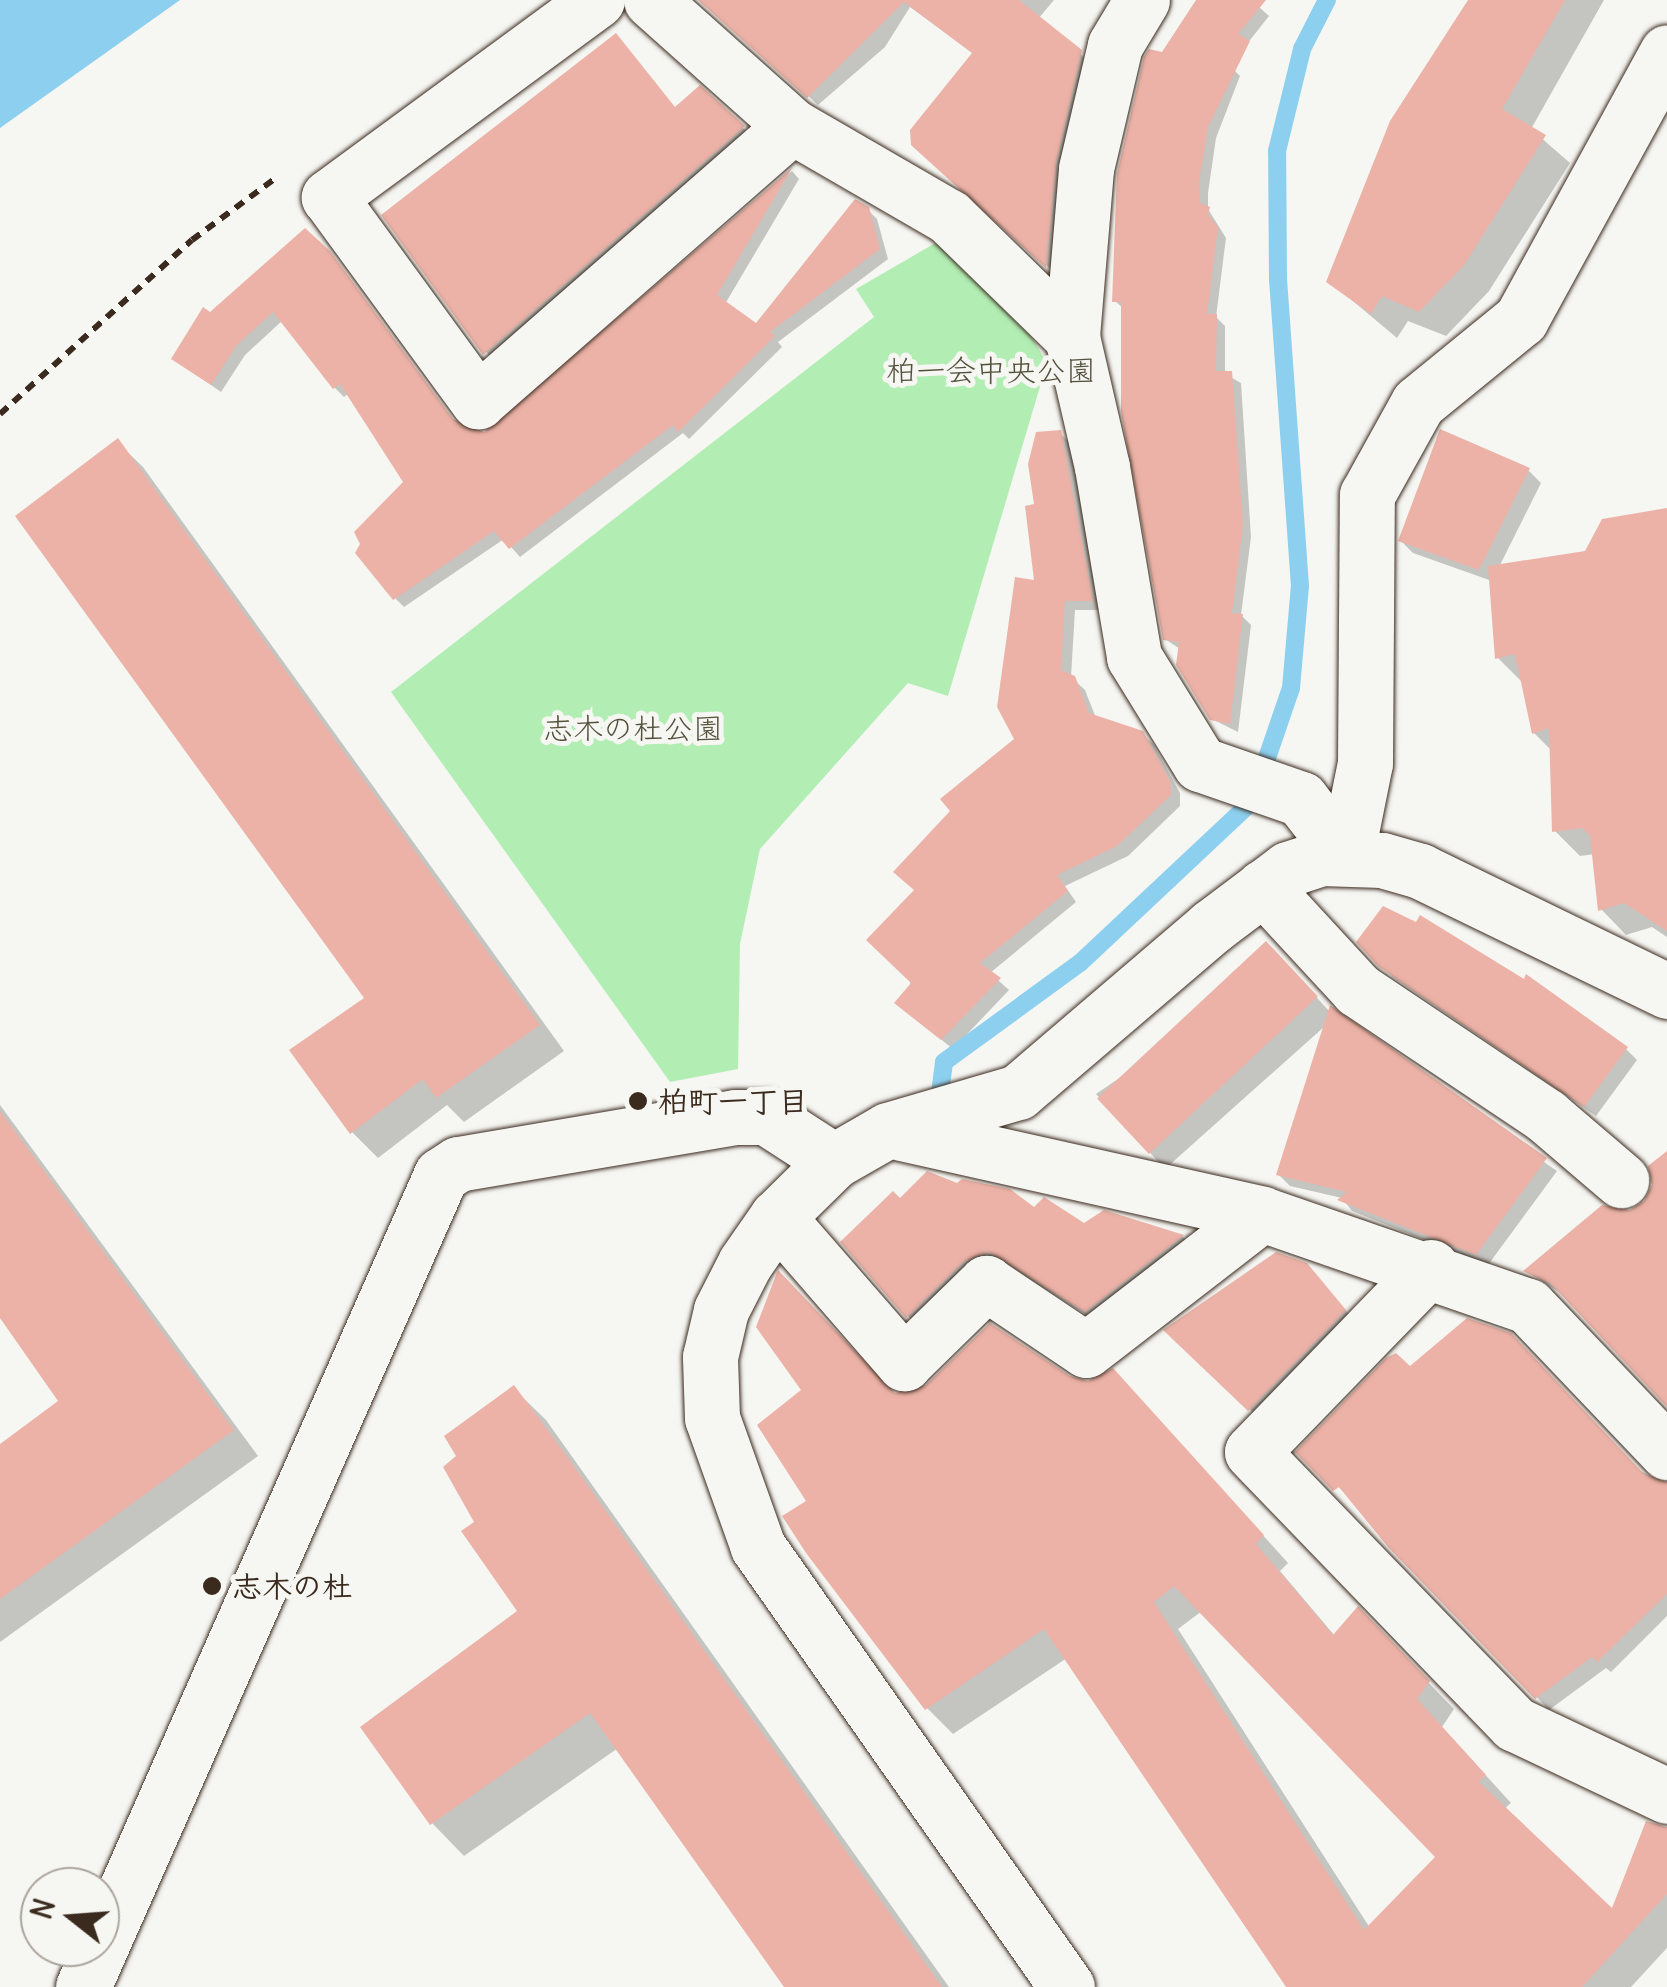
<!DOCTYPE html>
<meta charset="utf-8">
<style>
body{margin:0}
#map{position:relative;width:1667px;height:1987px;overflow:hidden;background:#f6f6f2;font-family:Delius,"Klee One",sans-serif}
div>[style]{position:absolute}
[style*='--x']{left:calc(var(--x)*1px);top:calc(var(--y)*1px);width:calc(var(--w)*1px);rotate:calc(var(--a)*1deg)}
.green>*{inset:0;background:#b2eeb4}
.water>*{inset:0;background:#8ccfee}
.shadow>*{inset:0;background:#0003}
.stream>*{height:18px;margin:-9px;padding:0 9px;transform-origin:9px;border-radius:9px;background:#8ccfee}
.building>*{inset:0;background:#ecb2a7;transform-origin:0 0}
.path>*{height:6px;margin-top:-3px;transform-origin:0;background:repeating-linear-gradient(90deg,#3b2a1e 0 10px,transparent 0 18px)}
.roads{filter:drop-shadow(0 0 2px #3b2a1e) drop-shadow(0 0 2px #3b2a1e)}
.minor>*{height:55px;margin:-27.5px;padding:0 27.5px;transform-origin:27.5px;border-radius:27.5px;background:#f6f6f2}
.dots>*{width:28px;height:28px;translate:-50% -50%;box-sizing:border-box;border:5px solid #f6f6f2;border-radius:50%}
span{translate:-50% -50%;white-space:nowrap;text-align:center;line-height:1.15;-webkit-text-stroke:10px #f6f6f2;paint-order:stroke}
.park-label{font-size:30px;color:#53513c}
.poi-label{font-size:30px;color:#3b2a1e;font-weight:700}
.left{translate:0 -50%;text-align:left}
.north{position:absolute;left:20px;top:1867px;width:100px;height:100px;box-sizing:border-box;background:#f6f6f2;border:2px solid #aba49d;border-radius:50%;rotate:287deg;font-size:28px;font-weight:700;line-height:40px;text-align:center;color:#3b2a1e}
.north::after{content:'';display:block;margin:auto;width:35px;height:45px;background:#3b2a1e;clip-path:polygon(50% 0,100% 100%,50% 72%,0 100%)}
</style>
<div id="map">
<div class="green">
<div style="clip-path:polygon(944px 238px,1003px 289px,1047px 363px,948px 696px,908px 683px,760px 849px,740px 944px,738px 1069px,670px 1082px,391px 692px,874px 317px,856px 289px)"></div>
</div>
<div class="water">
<div style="clip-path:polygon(0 0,180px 0,0 128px)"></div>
</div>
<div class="shadow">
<div style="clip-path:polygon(705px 0,1054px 0,1038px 19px,1090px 62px,1055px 273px,924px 155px,974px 54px,910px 7px,885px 47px,818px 105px)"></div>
<div style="clip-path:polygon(1199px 0,1262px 0,1258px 6px,1269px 16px,1243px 49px)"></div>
<div style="clip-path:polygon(1471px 0,1604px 0,1531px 129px,1570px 163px,1489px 291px,1446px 336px,1408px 321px,1397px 338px,1329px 281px)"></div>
<div style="clip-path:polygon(1231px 67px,1240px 76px,1216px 138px,1208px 193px,1208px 209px,1226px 238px,1216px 317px,1225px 326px,1225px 374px,1241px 383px,1251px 537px,1241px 615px,1251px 625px,1238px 732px,1212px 719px,1180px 649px,1165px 639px,1124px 309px,1115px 301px)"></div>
<div style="clip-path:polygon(676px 110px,743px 128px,753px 137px,495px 363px,384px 215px)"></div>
<div style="clip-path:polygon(792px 171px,799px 179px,725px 304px,757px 326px,867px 209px,877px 219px,888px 259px,778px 342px,782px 347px,689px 439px,683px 433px,520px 557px,504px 539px,404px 607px,395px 598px,406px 482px,349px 393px,344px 397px,335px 388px,283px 320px,245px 355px,221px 392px,174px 359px,210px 315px,305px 231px,455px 423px,482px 435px,500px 427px)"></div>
<div style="clip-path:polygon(1060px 433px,1071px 444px,1102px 610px,1075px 610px,1071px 677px,1085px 690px,1096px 718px,1141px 733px,1153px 744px,1180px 793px,1180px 806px,1128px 856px,1065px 886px,1076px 902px,990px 973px,1009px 990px,953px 1049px,908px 1013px,917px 891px,1018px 740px,1037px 583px,1037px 506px)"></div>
<div style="clip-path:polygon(117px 442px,143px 467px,564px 1051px,464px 1122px,447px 1105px,378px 1158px,352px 1132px,367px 999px)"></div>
<div style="clip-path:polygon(1528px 470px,1541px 483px,1499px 567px,1587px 553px,1667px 515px,1667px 937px,1652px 927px,1626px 935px,1601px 909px,1595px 854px,1580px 856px,1555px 831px,1552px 751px,1534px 733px,1524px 684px,1497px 657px,1492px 581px,1413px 553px,1401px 541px)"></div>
<div style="clip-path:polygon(1359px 942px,1626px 1049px,1637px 1060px,1596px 1116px,1393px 977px)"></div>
<div style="clip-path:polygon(1286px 964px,1330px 1012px,1557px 1171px,1488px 1265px,1352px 1211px,1342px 1198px,1290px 1186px,1278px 1174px,1325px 1026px,1165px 1169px,1096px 1094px)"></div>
<div style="clip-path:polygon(0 1105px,258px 1456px,0 1642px,0 1447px,62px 1402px,0 1314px)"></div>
<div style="clip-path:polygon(1667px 1154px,1667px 1403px,1565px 1296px,1527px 1271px,1646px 1203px)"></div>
<div style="clip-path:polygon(900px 1202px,1034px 1211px,1084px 1226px,1104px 1213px,1183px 1237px,1194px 1248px,1098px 1322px,1003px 1263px,920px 1328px,908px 1316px)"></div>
<div style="clip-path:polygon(1315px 1274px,1353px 1319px,1258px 1417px,1166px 1331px)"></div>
<div style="clip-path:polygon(1410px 1369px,1667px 1483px,1667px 1616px,1611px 1672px,1606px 1668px,1549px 1710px,1352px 1499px,1299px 1452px)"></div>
<div style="clip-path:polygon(evenodd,1069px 1379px,1139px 1398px,1288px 1563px,1280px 1571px,1335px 1636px,1358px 1610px,1454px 1709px,1442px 1727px,1511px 1803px,1504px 1809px,1613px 1912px,1667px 1832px,1667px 1948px,1631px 1987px,1289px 1987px,1067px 1658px,953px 1734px,927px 1708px,809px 1501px,896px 1395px,1069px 1379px,1202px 1611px,1438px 1857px,1370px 1928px,1178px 1629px,1202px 1611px)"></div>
<div style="clip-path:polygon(513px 1388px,546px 1420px,949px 1987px,787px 1987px,618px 1748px,464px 1856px,432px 1823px,521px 1611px,477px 1523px)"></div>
</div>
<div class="stream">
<div style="--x:1267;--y:758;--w:74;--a:-71.1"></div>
<div style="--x:1291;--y:688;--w:102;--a:-85"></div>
<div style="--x:1300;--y:586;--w:308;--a:-94.1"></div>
<div style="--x:1278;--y:279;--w:128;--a:-90.4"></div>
<div style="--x:1277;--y:151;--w:105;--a:-76.2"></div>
<div style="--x:1302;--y:49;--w:55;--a:-63"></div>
<div style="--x:938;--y:1109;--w:47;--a:-82.7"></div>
<div style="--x:944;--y:1062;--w:168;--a:-36.1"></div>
<div style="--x:1080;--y:963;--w:248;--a:-43.2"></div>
</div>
<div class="building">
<div style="clip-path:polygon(698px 0,1019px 0,1082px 50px,1056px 162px,1046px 268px,911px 145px,910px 130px,972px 53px,904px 2px,807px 98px)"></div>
<div style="clip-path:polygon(1196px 0,1266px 0,1238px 34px,1250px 41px,1208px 127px,1199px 182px,1200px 203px,1210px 207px,1208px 215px,1218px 227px,1207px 314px,1217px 314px,1216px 371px,1232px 371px,1243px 525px,1232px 613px,1243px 614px,1230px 724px,1210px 720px,1176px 665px,1179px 642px,1163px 640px,1121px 412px,1121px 302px,1112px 302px,1117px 174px,1144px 57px,1149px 49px,1162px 52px)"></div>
<div style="clip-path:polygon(1468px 0,1565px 0,1502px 109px,1546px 135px,1464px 265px,1419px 312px,1382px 296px,1371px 314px,1326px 282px,1390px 121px)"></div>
<div style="clip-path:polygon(616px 33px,675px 107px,700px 85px,745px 126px,483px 355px,381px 215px)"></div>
<div style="clip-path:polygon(792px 168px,717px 295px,756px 323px,855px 199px,869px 207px,880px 249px,770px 332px,775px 336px,678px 432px,673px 425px,509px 549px,494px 531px,393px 600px,355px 553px,360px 544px,354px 532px,403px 482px,340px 384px,333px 389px,273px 312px,236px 346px,211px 385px,171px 359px,203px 307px,210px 312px,305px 228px,330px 251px,453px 419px,484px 432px)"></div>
<div style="clip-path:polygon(1440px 429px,1530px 468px,1479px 570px,1398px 541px)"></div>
<div style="clip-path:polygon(1061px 430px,1093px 601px,1065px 601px,1061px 670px,1075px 676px,1089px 713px,1143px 731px,1170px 781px,1171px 795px,1117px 846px,1057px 875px,1068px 891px,980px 963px,1001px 978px,941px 1040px,894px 1003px,911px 983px,866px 940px,914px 890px,893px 872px,950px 811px,940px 799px,1014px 739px,997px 707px,1015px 577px,1034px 580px,1025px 506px,1034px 504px,1028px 464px,1036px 432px)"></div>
<div style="clip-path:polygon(118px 438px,540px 1025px,436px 1098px,423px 1079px,350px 1134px,289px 1050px,364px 998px,15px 516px)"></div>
<div style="clip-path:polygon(1667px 508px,1667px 931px,1624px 903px,1598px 911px,1590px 836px,1582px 828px,1552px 832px,1549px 728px,1532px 734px,1515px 654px,1495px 659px,1488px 566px,1585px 551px,1602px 519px)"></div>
<div style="clip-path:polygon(1383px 906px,1416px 922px,1420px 915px,1524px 979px,1526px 974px,1628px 1047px,1584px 1107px,1378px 966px,1356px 942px)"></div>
<div style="left:1266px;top:941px;width:76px;height:231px;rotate:47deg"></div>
<div style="clip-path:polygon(1330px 1005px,1547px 1158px,1476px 1255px,1337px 1200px,1347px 1192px,1276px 1175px)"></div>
<div style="clip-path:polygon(0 1111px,234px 1430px,0 1599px,0 1444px,58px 1401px,0 1318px)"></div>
<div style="clip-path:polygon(1667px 1151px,1667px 1407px,1551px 1284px,1523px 1271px,1602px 1205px,1630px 1210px,1644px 1201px,1652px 1185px,1648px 1166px)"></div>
<div style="clip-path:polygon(927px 1171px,957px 1183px,962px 1179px,1010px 1189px,1034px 1207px,1044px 1197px,1084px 1223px,1104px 1210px,1184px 1235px,1085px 1312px,989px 1252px,964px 1261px,906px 1318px,840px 1242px,893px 1191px,900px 1198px)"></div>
<div style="clip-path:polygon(1276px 1252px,1307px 1263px,1346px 1310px,1248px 1411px,1163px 1330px)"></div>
<div style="clip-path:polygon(evenodd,778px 1270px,895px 1393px,926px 1385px,990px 1323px,1070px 1376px,1088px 1381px,1113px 1368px,1264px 1535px,1256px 1544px,1333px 1635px,1358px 1606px,1430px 1681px,1417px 1699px,1486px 1775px,1479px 1782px,1612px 1908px,1646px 1821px,1667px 1827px,1667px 1894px,1582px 1987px,1286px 1987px,1044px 1629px,925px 1710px,806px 1553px,782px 1516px,806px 1501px,757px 1425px,801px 1390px,756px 1327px,778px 1270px,1174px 1586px,1435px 1857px,1364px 1930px,1154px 1602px,1174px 1586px)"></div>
<div style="clip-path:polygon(1467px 1318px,1511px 1333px,1644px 1474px,1667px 1482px,1667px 1594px,1597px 1662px,1592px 1657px,1535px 1699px,1388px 1547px,1339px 1487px,1333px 1491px,1295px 1452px,1386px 1358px,1396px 1353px,1410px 1366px)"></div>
<div style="clip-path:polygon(514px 1385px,566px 1455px,942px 1987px,784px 1987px,590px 1713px,430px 1825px,360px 1727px,517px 1611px,461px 1531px,474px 1522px,443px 1467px,456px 1456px,444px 1436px)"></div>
</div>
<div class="path">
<div style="--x:0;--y:414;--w:259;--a:-42.2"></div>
<div style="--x:192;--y:240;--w:106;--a:-36.5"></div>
</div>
<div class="roads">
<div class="minor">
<div style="--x:597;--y:0;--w:333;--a:143.7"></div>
<div style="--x:329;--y:197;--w:253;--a:53.9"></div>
<div style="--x:478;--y:401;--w:417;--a:-41.2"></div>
<div style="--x:792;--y:126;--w:181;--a:30.1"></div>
<div style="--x:949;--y:217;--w:172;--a:44.3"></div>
<div style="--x:651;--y:0;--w:189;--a:41.8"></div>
<div style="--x:1142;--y:0;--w:52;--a:121"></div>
<div style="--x:1115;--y:45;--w:127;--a:103.2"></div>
<div style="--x:1086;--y:169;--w:169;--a:94.8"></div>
<div style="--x:1072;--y:337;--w:133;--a:77"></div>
<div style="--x:1102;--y:467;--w:193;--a:80.4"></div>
<div style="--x:1134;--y:657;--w:126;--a:58.3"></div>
<div style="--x:1200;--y:764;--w:107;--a:19.1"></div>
<div style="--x:1301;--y:799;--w:73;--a:52.2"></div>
<div style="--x:1346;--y:857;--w:96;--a:-78.6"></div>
<div style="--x:1365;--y:763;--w:268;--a:-89.6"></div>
<div style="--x:1367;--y:495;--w:105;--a:-61"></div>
<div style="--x:1418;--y:403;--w:133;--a:-39.2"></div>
<div style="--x:1521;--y:319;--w:304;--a:-61.3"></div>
<div style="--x:1263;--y:887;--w:140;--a:47.3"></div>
<div style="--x:1358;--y:990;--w:226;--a:33.8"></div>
<div style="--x:1546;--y:1116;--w:99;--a:40.5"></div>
<div style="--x:901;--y:1133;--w:370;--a:12.6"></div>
<div style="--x:1262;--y:1214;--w:281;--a:19.1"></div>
<div style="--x:1528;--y:1306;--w:202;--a:46.4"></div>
<div style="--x:777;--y:1217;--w:194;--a:49"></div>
<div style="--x:904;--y:1363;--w:115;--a:-44.3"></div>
<div style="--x:986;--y:1283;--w:120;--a:33.8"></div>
<div style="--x:1086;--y:1350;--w:222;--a:-37.7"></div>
<div style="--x:1431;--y:1267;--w:257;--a:134.1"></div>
<div style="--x:1252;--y:1452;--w:378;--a:46"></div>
<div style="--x:1515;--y:1724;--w:168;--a:25.3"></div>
<div style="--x:83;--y:1987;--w:887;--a:-66.21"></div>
<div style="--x:441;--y:1175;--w:20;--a:-33"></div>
<div style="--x:458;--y:1164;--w:282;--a:-9.6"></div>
<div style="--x:736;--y:1117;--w:30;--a:0"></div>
<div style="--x:766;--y:1117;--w:81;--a:32.9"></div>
<div style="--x:1067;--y:1987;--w:538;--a:-125.08"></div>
<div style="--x:758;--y:1547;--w:137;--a:-109.6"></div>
<div style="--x:712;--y:1418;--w:61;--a:-91.9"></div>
<div style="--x:710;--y:1357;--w:48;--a:-76.8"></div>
<div style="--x:721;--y:1310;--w:53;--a:-62.9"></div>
<div style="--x:745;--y:1263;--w:56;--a:-55.2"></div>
<div style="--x:777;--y:1217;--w:80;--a:-44.5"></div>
<div style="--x:834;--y:1161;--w:62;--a:-29.9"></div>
<div style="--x:888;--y:1130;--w:135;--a:-16.3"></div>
<div style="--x:1018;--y:1092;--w:254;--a:-40.5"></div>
<div style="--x:1211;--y:927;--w:96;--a:-37"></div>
<div style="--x:1288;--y:869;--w:35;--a:-18"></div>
<div style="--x:1321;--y:858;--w:61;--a:1.9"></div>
<div style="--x:1382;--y:860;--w:40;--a:16"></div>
<div style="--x:1420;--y:871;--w:275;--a:25.9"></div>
</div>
</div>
<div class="dots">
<div style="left:638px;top:1101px;background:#3b2a1e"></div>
<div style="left:212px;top:1586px;background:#3b2a1e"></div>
</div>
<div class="park-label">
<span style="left:991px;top:370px">柏一会中央公園</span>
<span style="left:633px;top:728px">志木の杜公園</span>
</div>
<div class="poi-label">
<span class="left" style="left:658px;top:1101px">柏町一丁目</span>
<span class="left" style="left:232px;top:1586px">志木の杜</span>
</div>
<div class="north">N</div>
</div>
